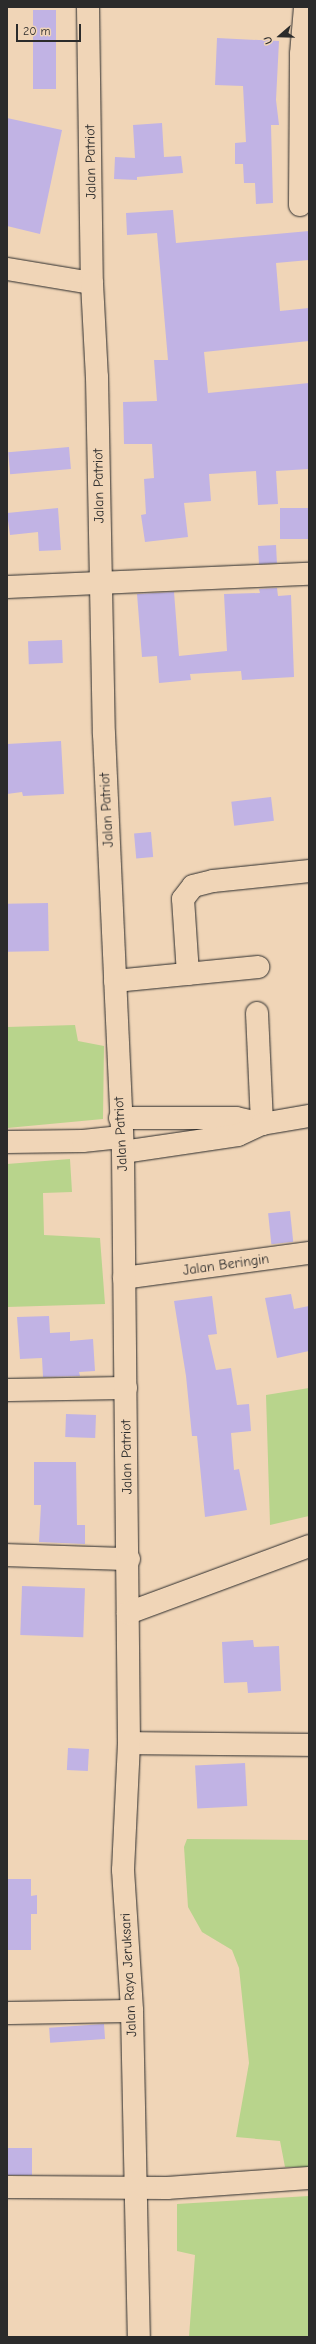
<!DOCTYPE html>
<style>
body{margin:0}
#map{position:relative;width:316px;height:2344px;overflow:hidden;background:#f0d5b7;font-family:"Comic Neue",sans-serif}
div>[style]{position:absolute}
.green>*{inset:0;background:#b8d48c}
.building>*{inset:0;background:#c1b3e4;transform-origin:0 0}
.roads{filter:drop-shadow(0 0 1px #2b2b2b) drop-shadow(0 0 1px #2b2b2b)}
.street>*{height:22px;margin:-11px;padding:0 11px;transform-origin:11px;border-radius:11px;background:#f0d5b7}
.secondary>*{height:22px;margin:-11px;padding:0 11px;transform-origin:11px;border-radius:11px;background:#f0d5b7}
span{translate:-50% -50%;white-space:nowrap;text-align:center;line-height:1.15;-webkit-text-stroke:3px #f0d5b7;paint-order:stroke}
.street-label{font-size:14px;color:#2b2b2b}
.frame{position:absolute;inset:0;border:8px solid #2b2b2b;pointer-events:none}
.north{position:absolute;left:260px;top:16px;width:40px;height:40px;-webkit-text-stroke:3px #f0d5b7;paint-order:stroke;rotate:250deg;font-size:11px;font-weight:700;line-height:16px;text-align:center;color:#2b2b2b}
.north::after{content:'';display:block;margin:auto;width:14px;height:18px;background:#2b2b2b;clip-path:polygon(50% 0,100% 100%,50% 72%,0 100%)}
.scale{position:absolute;left:16px;top:24px;width:65px;height:18px;box-sizing:border-box;border:2px solid #2b2b2b;border-top:0;padding-left:5px;font-size:12px;line-height:14px;white-space:nowrap;color:#2b2b2b;-webkit-text-stroke:3px #f0d5b7;paint-order:stroke}
</style>
<div id="map">
<div class="green">
<div style="clip-path:polygon(75px 1025px,78px 1041px,104px 1046px,103px 1119px,7px 1128px,7px 1027px)"></div>
<div style="clip-path:polygon(70px 1159px,72px 1192px,43px 1193px,44px 1235px,100px 1238px,105px 1304px,7px 1307px,7px 1164px)"></div>
<div style="clip-path:polygon(309px 1388px,309px 1516px,270px 1525px,266px 1395px)"></div>
<div style="clip-path:polygon(187px 1839px,309px 1840px,309px 2167px,285px 2167px,280px 2141px,236px 2137px,249px 2063px,239px 1968px,232px 1950px,202px 1932px,188px 1907px,184px 1847px)"></div>
<div style="clip-path:polygon(309px 2196px,309px 2337px,189px 2337px,195px 2255px,177px 2251px,177px 2204px)"></div>
</div>
<div class="building">
<div style="left:33px;top:10px;width:23px;height:79px"></div>
<div style="clip-path:polygon(217px 38px,279px 41px,276px 100px,279px 125px,271px 125px,273px 203px,256px 204px,255px 183px,244px 183px,243px 164px,235px 164px,235px 143px,246px 142px,243px 86px,215px 85px)"></div>
<div style="clip-path:polygon(7px 118px,62px 130px,40px 234px,7px 226px)"></div>
<div style="clip-path:polygon(162px 123px,164px 157px,181px 156px,183px 173px,137px 177px,137px 180px,114px 179px,115px 157px,135px 158px,133px 125px)"></div>
<div style="clip-path:polygon(173px 210px,176px 243px,309px 231px,309px 260px,276px 263px,280px 311px,309px 308px,309px 341px,204px 352px,208px 393px,309px 383px,309px 469px,276px 471px,278px 504px,258px 505px,256px 471px,209px 474px,211px 501px,184px 503px,188px 537px,145px 542px,141px 515px,146px 514px,144px 479px,154px 478px,152px 444px,124px 444px,123px 402px,157px 401px,154px 360px,168px 360px,157px 233px,127px 235px,126px 213px)"></div>
<div style="left:69px;top:447px;width:22px;height:61px;rotate:85deg"></div>
<div style="clip-path:polygon(58px 508px,61px 550px,39px 551px,38px 532px,10px 535px,7px 513px)"></div>
<div style="left:309px;top:508px;width:31px;height:29px;rotate:90deg"></div>
<div style="left:276px;top:545px;width:18px;height:18px;rotate:87deg"></div>
<div style="clip-path:polygon(277px 588px,278px 596px,291px 595px,294px 677px,242px 680px,241px 671px,190px 674px,191px 680px,159px 683px,157px 656px,142px 657px,137px 594px,174px 592px,179px 656px,227px 651px,224px 594px,260px 593px,259px 589px)"></div>
<div style="left:62px;top:640px;width:23px;height:34px;rotate:88deg"></div>
<div style="clip-path:polygon(61px 741px,64px 794px,23px 796px,22px 792px,7px 794px,7px 744px)"></div>
<div style="left:271px;top:797px;width:24px;height:40px;rotate:83deg"></div>
<div style="left:151px;top:832px;width:25px;height:17px;rotate:85deg"></div>
<div style="left:48px;top:903px;width:48px;height:41px;rotate:89deg"></div>
<div style="left:290px;top:1211px;width:31px;height:22px;rotate:84deg"></div>
<div style="clip-path:polygon(291px 1294px,294px 1309px,309px 1306px,309px 1351px,277px 1358px,265px 1298px)"></div>
<div style="clip-path:polygon(212px 1296px,217px 1334px,208px 1335px,216px 1370px,231px 1368px,237px 1405px,249px 1404px,251px 1431px,231px 1433px,234px 1470px,239px 1469px,247px 1510px,205px 1517px,197px 1436px,192px 1436px,186px 1376px,174px 1301px)"></div>
<div style="clip-path:polygon(49px 1316px,50px 1333px,70px 1332px,70px 1341px,93px 1339px,95px 1371px,79px 1372px,80px 1376px,43px 1377px,42px 1358px,20px 1359px,17px 1317px)"></div>
<div style="left:66px;top:1414px;width:30px;height:23px;rotate:2deg"></div>
<div style="clip-path:polygon(34px 1462px,76px 1462px,77px 1525px,85px 1525px,85px 1544px,39px 1542px,41px 1505px,34px 1505px)"></div>
<div style="left:22px;top:1586px;width:63px;height:49px;rotate:2deg"></div>
<div style="clip-path:polygon(253px 1640px,254px 1647px,279px 1646px,281px 1691px,248px 1693px,247px 1682px,224px 1683px,222px 1642px)"></div>
<div style="left:68px;top:1748px;width:21px;height:22px;rotate:3deg"></div>
<div style="left:245px;top:1763px;width:43px;height:50px;rotate:87deg"></div>
<div style="clip-path:polygon(7px 1879px,31px 1879px,31px 1896px,37px 1895px,37px 1914px,31px 1914px,31px 1950px,7px 1950px)"></div>
<div style="left:104px;top:2024px;width:15px;height:55px;rotate:86deg"></div>
<div style="left:7px;top:2148px;width:25px;height:27px"></div>
</div>
<div class="roads">
<div class="street">
<div style="left:300px;top:205px;width:151px;rotate:-89.6deg"></div>
<div style="left:301px;top:54px;width:47px;rotate:-85.1deg"></div>
<div style="left:7px;top:269px;width:86px;rotate:9.4deg"></div>
<div style="left:7px;top:587px;width:302px;rotate:-2.5deg"></div>
<div style="left:188px;top:974px;width:75px;rotate:-93.8deg"></div>
<div style="left:183px;top:899px;width:16px;rotate:-52deg"></div>
<div style="left:193px;top:886px;width:21px;rotate:-14deg"></div>
<div style="left:213px;top:881px;width:97px;rotate:-5.9deg"></div>
<div style="left:115px;top:981px;width:144px;rotate:-5.6deg"></div>
<div style="left:257px;top:1013px;width:111px;rotate:87.4deg"></div>
<div style="left:120px;top:1118px;width:116px"></div>
<div style="left:236px;top:1118px;width:27px;rotate:13deg"></div>
<div style="left:7px;top:1142px;width:76px;rotate:-0.8deg"></div>
<div style="left:83px;top:1141px;width:38px;rotate:-6deg"></div>
<div style="left:123px;top:1152px;width:116px;rotate:-8.4deg"></div>
<div style="left:238px;top:1135px;width:26px;rotate:-25deg"></div>
<div style="left:262px;top:1124px;width:48px;rotate:-9.7deg"></div>
<div style="left:124px;top:1278px;width:187px;rotate:-7.7deg"></div>
<div style="left:7px;top:1390px;width:119px;rotate:-1deg"></div>
<div style="left:7px;top:1555px;width:122px;rotate:1.9deg"></div>
<div style="left:129px;top:1743px;width:180px;rotate:0.6deg"></div>
<div style="left:7px;top:2013px;width:125px;rotate:-0.9deg"></div>
<div style="left:7px;top:2187px;width:160px;rotate:0.4deg"></div>
<div style="left:167px;top:2188px;width:142px;rotate:-4deg"></div>
</div>
<div class="secondary">
<div style="left:88px;top:7px;width:276px;rotate:89.2deg"></div>
<div style="left:92px;top:283px;width:94px;rotate:87deg"></div>
<div style="left:97px;top:377px;width:357px;rotate:88.9deg"></div>
<div style="left:104px;top:734px;width:418px;rotate:87.4deg"></div>
<div style="left:123px;top:1152px;width:591px;rotate:89.42deg"></div>
<div style="left:129px;top:1743px;width:127px;rotate:92.7deg"></div>
<div style="left:123px;top:1870px;width:141px;rotate:86.3deg"></div>
<div style="left:132px;top:2011px;width:326px;rotate:88.8deg"></div>
<div style="left:128px;top:1613px;width:193px;rotate:-20.3deg"></div>
</div>
</div>
<div class="street-label">
<span style="left:91px;top:162px;rotate:-91deg">Jalan Patriot</span>
<span style="left:99px;top:486px;rotate:-91deg">Jalan Patriot</span>
<span style="left:107px;top:810px;rotate:-93deg">Jalan Patriot</span>
<span style="left:121px;top:1134px;rotate:-93deg">Jalan Patriot</span>
<span style="left:226px;top:1265px;rotate:-8deg">Jalan Beringin</span>
<span style="left:127px;top:1457px;rotate:-91deg">Jalan Patriot</span>
<span style="left:129px;top:1975px;rotate:-93deg">Jalan Raya Jeruksari</span>
</div>
<div class="frame"></div>
<div class="north">U</div>
<div class="scale">20 m</div>
</div>
